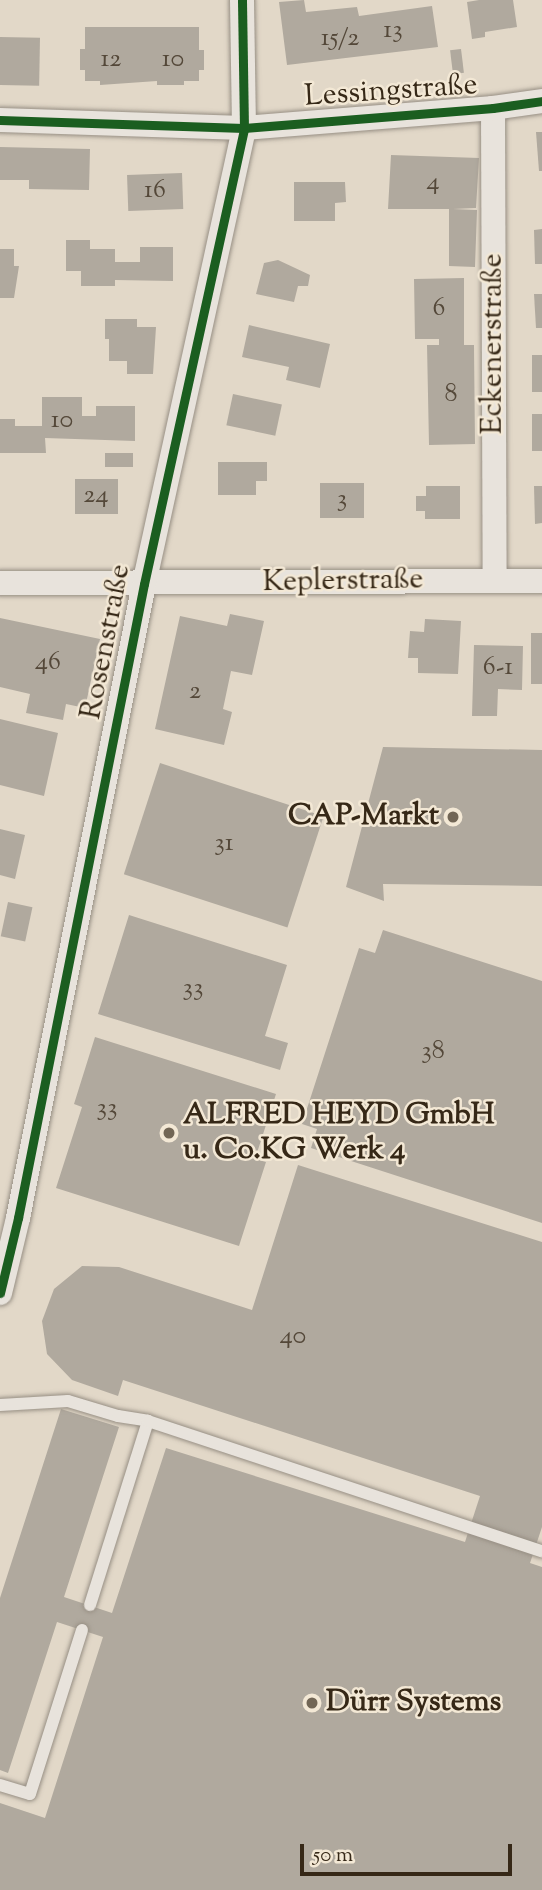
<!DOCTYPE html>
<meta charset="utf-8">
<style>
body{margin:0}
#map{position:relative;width:542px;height:1890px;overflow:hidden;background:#e2d8c8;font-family:"Sorts Mill Goudy",serif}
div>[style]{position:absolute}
.building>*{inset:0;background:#b0a99e;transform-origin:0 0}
.roads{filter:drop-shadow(0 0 2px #978f84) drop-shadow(0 0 2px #978f84)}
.service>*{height:12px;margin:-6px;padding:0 6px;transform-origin:6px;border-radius:6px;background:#e8e3dc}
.minor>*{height:24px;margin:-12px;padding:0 12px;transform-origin:12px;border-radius:12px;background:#e8e3dc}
.cycleway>*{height:9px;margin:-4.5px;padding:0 4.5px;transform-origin:4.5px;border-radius:4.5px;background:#1b5e20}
.dots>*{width:19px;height:19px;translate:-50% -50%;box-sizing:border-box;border:4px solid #f3e8d5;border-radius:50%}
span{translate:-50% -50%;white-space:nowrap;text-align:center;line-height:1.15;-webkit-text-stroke:5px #f3e8d5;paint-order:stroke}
.number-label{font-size:26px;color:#544839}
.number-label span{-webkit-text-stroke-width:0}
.street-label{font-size:30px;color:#362817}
.poi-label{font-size:30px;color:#362817;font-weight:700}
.right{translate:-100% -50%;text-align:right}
.left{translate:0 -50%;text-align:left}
.scale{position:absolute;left:300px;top:1844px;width:212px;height:32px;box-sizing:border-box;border:4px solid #362817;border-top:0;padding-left:9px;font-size:21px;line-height:24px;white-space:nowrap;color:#362817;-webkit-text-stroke:5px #f3e8d5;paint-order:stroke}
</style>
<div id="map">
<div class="building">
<div style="clip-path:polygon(304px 0,306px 12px,357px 7px,359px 16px,432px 6px,438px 47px,287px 65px,279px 2px)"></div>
<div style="clip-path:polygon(479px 0,513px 0,517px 27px,485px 32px,485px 37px,472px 39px,467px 2px)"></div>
<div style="clip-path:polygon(85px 27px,199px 27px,199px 50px,204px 50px,204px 70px,199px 70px,199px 81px,184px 81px,184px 85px,157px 85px,157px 81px,100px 85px,100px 81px,85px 81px,85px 70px,80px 70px,80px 49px,85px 49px)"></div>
<div style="left:0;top:37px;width:40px;height:48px;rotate:1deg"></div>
<div style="left:461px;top:49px;width:24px;height:11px;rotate:83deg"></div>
<div style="clip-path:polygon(536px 132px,542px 132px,542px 171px,539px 171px)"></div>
<div style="clip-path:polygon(0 147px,90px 149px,89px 190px,29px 189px,29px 180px,0 180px)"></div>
<div style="clip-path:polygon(391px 155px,479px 158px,476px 208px,453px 209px,477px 210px,475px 267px,449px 266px,449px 209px,388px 209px)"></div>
<div style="left:182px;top:173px;width:36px;height:55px;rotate:88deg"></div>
<div style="clip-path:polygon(294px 182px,345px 182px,346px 202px,335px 203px,335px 221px,294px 221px)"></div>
<div style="clip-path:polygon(542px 229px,542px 264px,535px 264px,534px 230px)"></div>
<div style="clip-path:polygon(66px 240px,90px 240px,90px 249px,115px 249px,115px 262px,140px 262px,140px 247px,173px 247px,173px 281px,115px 280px,115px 286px,81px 286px,81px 271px,66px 271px)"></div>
<div style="clip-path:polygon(0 249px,14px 249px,14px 266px,19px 266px,14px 298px,0 298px)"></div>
<div style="clip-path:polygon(278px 260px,310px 275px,308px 286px,298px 286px,294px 302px,256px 294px,264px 263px)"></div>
<div style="clip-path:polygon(464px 278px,464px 345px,474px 345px,475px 444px,429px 445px,427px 345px,439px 345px,439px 339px,415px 339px,414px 279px)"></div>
<div style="clip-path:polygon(534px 294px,542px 294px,542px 328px,536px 328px)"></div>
<div style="clip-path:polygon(105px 319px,137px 319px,137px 327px,156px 327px,153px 374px,127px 374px,127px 361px,109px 361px,109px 339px,105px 339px)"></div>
<div style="clip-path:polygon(249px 325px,330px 344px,320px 388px,286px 380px,289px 367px,242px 357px)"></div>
<div style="left:542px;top:355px;width:37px;height:10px;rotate:90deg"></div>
<div style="left:233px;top:394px;width:50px;height:32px;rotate:12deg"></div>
<div style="clip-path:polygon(42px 397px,82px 397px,82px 416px,96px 416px,96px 406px,135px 406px,135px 441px,45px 438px,46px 453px,0 453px,0 419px,15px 419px,15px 426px,42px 426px)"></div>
<div style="left:532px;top:414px;width:10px;height:37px"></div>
<div style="left:133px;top:453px;width:14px;height:28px;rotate:90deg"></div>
<div style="clip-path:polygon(218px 462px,267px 462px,267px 481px,256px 481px,256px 495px,218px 495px)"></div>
<div style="left:75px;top:479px;width:43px;height:35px"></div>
<div style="left:320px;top:483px;width:44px;height:35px"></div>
<div style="clip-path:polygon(426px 486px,460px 486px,460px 519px,425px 519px,425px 511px,416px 511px,416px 496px,426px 496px)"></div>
<div style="clip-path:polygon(534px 486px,542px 486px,542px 523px,535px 524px)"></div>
<div style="clip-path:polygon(230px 614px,264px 621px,252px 675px,231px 671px,223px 709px,232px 712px,224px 745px,155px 729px,180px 616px,227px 626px)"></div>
<div style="clip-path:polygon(0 618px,100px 639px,85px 708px,66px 704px,63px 720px,26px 713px,30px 694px,0 687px)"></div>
<div style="clip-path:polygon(425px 619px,461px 621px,458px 674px,418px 673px,418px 658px,408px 658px,410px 631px,424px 632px)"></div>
<div style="left:531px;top:633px;width:11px;height:51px"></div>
<div style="clip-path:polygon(474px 645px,523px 646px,522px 690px,498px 689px,497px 716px,472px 716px)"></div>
<div style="clip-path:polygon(0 719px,58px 733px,44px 796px,0 785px)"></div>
<div style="clip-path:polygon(383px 747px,542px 750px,542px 886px,383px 884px,384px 901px,346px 887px)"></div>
<div style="left:160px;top:763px;width:172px;height:117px;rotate:18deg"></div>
<div style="clip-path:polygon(0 829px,25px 835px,15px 879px,0 875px)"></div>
<div style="left:8px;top:902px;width:25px;height:35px;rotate:12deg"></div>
<div style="clip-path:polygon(129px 915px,287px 965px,265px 1036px,288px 1043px,280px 1070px,98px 1014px)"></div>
<div style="clip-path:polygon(383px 930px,542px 981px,542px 1223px,311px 1148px,317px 1129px,302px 1124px,359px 948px,375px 953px)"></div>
<div style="clip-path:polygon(95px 1037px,276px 1094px,255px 1159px,266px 1162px,239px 1246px,56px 1188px,82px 1107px,74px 1104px)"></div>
<div style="clip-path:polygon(298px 1165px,542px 1242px,542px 1527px,530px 1563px,542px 1567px,542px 1890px,0 1890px,0 1803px,45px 1818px,103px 1637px,57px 1622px,8px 1773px,0 1770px,0 1598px,61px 1409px,119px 1427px,64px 1597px,112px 1613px,166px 1448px,465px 1542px,480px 1496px,123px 1380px,118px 1396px,72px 1380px,47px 1354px,42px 1321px,54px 1289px,82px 1266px,119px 1267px,252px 1310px)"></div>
</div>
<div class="roads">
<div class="service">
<div style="left:0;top:1405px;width:68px;rotate:-3.4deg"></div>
<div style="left:68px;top:1401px;width:52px;rotate:16.7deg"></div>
<div style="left:118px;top:1416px;width:30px;rotate:9deg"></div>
<div style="left:90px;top:1605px;width:193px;rotate:-72.5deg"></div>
<div style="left:148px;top:1421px;width:415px;rotate:18.3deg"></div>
<div style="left:0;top:1785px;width:31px;rotate:17deg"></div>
<div style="left:30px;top:1794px;width:172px;rotate:-72.4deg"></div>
</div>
<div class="minor">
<div style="left:493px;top:108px;width:471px;rotate:89.8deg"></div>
<div style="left:0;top:120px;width:244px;rotate:1.9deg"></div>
<div style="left:244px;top:128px;width:250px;rotate:-4.6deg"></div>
<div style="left:493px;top:108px;width:49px;rotate:-8.1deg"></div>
<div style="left:0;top:583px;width:542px;rotate:-0.21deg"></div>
<div style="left:0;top:1293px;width:77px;rotate:-76.5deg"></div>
<div style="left:18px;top:1218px;width:646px;rotate:-78.76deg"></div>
<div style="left:144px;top:584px;width:467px;rotate:-77.6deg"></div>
<div style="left:244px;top:128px;width:128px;rotate:-90.9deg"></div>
</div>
</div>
<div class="cycleway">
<div style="left:0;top:120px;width:244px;rotate:1.9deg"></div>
<div style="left:244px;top:128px;width:250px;rotate:-4.6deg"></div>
<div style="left:493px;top:108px;width:49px;rotate:-8.1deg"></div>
<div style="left:0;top:1293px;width:77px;rotate:-76.5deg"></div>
<div style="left:18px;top:1218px;width:646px;rotate:-78.76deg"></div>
<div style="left:144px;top:584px;width:467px;rotate:-77.6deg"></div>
<div style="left:244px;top:128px;width:128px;rotate:-90.9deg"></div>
</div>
<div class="dots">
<div style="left:453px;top:817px;background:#726655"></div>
<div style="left:169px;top:1133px;background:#726655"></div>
<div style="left:312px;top:1703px;background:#726655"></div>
</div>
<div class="number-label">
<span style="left:393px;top:31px">13</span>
<span style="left:340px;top:39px">15/2</span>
<span style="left:111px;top:60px">12</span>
<span style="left:173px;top:60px">10</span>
<span style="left:433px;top:183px">4</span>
<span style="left:155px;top:191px">16</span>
<span style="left:439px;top:309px">6</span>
<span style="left:451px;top:395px">8</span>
<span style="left:62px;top:421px">10</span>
<span style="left:96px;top:496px">24</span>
<span style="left:342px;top:500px">3</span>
<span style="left:48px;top:663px">46</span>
<span style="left:498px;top:668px">6-1</span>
<span style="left:195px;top:692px">2</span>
<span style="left:224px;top:844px">31</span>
<span style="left:193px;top:989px">33</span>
<span style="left:433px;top:1052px">38</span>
<span style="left:107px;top:1109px">33</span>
<span style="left:293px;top:1337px">40</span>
</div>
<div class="street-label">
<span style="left:391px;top:92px;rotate:-4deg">Lessingstraße</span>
<span style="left:494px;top:344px;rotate:-90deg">Eckenerstraße</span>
<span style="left:343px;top:582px;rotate:-1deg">Keplerstraße</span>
<span style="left:107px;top:642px;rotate:-79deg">Rosenstraße</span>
</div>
<div class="poi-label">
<span class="right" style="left:439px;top:817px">CAP-Markt</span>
<span class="left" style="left:183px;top:1133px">ALFRED HEYD GmbH<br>u. Co.KG Werk 4</span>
<span class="left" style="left:326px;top:1703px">Dürr Systems</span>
</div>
<div class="scale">50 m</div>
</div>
